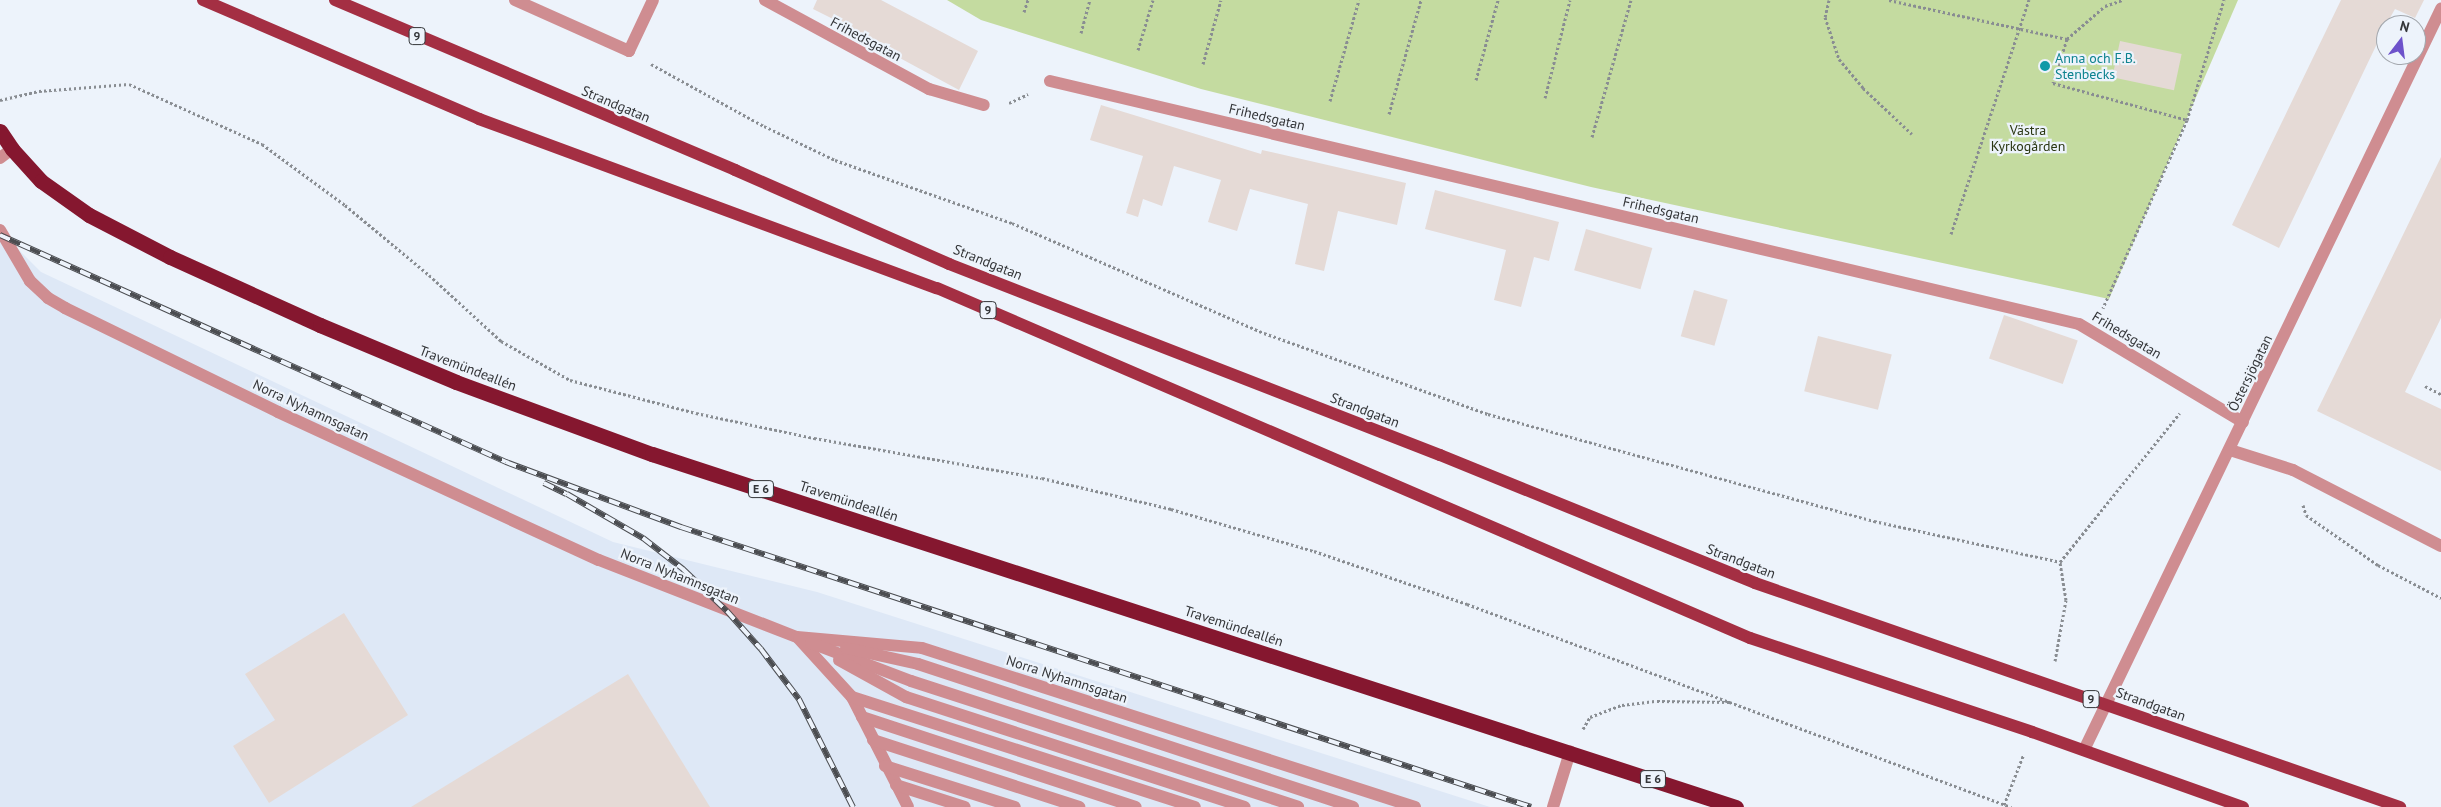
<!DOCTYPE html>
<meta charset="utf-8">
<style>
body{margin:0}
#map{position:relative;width:2441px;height:807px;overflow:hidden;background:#edf3fb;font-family:"PT Sans",sans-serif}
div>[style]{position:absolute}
.built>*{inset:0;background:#dee8f6}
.green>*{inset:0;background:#c4dba0}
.building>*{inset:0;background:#e5dad6;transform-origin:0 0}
.path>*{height:3px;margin-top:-1.5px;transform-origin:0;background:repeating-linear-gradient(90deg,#898d92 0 2.5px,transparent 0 5px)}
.minor>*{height:12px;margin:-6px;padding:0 6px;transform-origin:6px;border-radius:6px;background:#cf8d91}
.major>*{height:12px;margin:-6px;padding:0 6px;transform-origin:6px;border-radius:6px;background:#a42f43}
.highway>*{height:15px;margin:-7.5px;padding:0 7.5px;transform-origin:7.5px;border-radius:7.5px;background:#85172f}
.rail>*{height:5.5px;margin-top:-2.75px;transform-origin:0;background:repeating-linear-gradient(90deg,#edf3fb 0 11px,#4b4d51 0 22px);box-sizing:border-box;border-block:1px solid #4b4d51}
.dots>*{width:14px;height:14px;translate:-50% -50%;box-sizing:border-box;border:2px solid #edf3fb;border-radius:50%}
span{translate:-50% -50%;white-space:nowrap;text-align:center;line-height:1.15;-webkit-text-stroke:4.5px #edf3fb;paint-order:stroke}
.shield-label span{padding:1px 4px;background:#edf3fb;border:1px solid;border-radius:4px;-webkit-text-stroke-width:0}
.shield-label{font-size:12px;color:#333538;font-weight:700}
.street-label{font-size:14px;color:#333538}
.culture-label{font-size:14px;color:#0d838f}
.left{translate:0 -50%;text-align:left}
.park-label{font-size:14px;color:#2b3713}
.north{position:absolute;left:2376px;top:15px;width:50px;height:50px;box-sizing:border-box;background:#edf3fb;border:1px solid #a3a7ad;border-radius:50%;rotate:15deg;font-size:14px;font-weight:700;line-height:20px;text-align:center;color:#333538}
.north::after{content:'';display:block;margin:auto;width:18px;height:22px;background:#6d52cb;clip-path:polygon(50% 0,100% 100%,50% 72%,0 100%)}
</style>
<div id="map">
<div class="built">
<div style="clip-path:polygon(0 237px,20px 251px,41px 272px,613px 542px,817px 592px,1490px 807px,0 807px)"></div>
</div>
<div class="green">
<div style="clip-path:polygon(947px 0,2238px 0,2109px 299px,1591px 187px,1201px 89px,981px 20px)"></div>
</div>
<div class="building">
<div style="clip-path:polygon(817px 0,881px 0,978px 51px,959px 90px,861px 37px,863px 34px,813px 9px)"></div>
<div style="clip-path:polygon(2341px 0,2424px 0,2415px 18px,2395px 9px,2386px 25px,2279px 248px,2232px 225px)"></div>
<div style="left:2120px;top:41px;width:63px;height:37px;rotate:12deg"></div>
<div style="clip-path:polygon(1101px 105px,1261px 154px,1262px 150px,1406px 183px,1397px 225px,1338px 211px,1324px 271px,1295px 264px,1308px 204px,1250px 189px,1237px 231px,1208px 222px,1221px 180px,1174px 166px,1162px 206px,1143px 199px,1138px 217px,1126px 213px,1143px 156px,1090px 140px)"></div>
<div style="clip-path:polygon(2441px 157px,2441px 318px,2405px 392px,2441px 409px,2441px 471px,2317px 411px)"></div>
<div style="clip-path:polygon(1435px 190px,1559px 222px,1549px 261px,1534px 257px,1521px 307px,1494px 300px,1506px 250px,1425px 229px)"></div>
<div style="left:1586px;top:229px;width:69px;height:43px;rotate:16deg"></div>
<div style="left:1694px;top:290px;width:35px;height:48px;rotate:16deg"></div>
<div style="left:2004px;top:315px;width:78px;height:46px;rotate:19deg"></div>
<div style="left:1818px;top:336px;width:76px;height:57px;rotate:14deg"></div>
<div style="clip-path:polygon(344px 613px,408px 715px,269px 803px,233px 746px,275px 720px,245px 674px)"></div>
<div style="clip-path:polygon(628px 674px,710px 807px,411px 807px)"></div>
</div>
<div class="path">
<div style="left:1829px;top:0;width:17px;rotate:103deg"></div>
<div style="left:1825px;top:17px;width:44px;rotate:71.6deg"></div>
<div style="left:1839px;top:59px;width:38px;rotate:50deg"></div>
<div style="left:1863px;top:88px;width:67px;rotate:43.2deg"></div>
<div style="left:1889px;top:0;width:182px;rotate:12.4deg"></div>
<div style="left:2067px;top:39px;width:46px;rotate:107.7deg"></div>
<div style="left:2053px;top:83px;width:139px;rotate:15.4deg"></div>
<div style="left:2187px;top:120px;width:206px;rotate:114.1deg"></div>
<div style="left:1024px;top:12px;width:13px;rotate:-72deg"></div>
<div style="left:1081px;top:33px;width:34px;rotate:-75deg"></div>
<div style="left:2067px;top:39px;width:50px;rotate:-41deg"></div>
<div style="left:2105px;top:6px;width:18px;rotate:-19deg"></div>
<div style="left:1138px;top:50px;width:52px;rotate:-73.3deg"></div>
<div style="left:651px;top:64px;width:129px;rotate:28.8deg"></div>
<div style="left:764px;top:126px;width:79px;rotate:25.6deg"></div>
<div style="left:835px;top:160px;width:188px;rotate:19.6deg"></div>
<div style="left:1012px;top:223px;width:275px;rotate:23.6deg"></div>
<div style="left:1264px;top:333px;width:238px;rotate:19.9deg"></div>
<div style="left:1488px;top:414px;width:401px;rotate:15.5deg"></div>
<div style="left:1874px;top:521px;width:190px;rotate:12.4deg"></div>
<div style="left:1203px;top:64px;width:66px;rotate:-74.3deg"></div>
<div style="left:1476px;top:80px;width:83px;rotate:-74.6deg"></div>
<div style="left:1545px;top:98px;width:101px;rotate:-75.7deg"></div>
<div style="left:0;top:100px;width:40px;rotate:-13deg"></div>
<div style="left:39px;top:91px;width:90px;rotate:-4.4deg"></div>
<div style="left:129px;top:84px;width:146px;rotate:24.3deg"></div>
<div style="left:262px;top:144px;width:103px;rotate:36.3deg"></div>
<div style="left:345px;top:205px;width:109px;rotate:39.8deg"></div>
<div style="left:429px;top:275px;width:98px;rotate:42.5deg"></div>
<div style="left:501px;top:341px;width:79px;rotate:29.5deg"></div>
<div style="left:570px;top:380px;width:130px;rotate:14.7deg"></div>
<div style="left:696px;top:413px;width:121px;rotate:12deg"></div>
<div style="left:814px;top:438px;width:231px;rotate:10deg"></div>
<div style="left:1042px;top:478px;width:133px;rotate:13.5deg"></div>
<div style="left:1171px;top:509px;width:149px;rotate:16.4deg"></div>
<div style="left:1314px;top:551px;width:162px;rotate:19.1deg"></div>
<div style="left:1467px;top:604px;width:581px;rotate:20.46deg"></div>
<div style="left:1330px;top:101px;width:105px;rotate:-74deg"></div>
<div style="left:1009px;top:103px;width:21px;rotate:-25deg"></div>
<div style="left:1389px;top:114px;width:118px;rotate:-74.3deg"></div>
<div style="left:2187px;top:120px;width:126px;rotate:-72.9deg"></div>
<div style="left:1592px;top:137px;width:142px;rotate:-74.1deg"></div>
<div style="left:1951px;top:234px;width:247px;rotate:-71.6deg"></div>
<div style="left:2425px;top:386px;width:18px;rotate:27deg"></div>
<div style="left:2303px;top:505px;width:10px;rotate:73deg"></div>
<div style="left:2306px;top:515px;width:88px;rotate:34.8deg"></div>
<div style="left:2378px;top:565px;width:71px;rotate:27.6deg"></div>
<div style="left:2055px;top:661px;width:62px;rotate:-79.8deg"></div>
<div style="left:2066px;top:600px;width:38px;rotate:-99deg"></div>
<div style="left:2060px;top:562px;width:191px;rotate:-51.2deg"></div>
<div style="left:1583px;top:729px;width:14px;rotate:-60deg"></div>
<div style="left:1590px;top:717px;width:34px;rotate:-21deg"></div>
<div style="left:1622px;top:705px;width:35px;rotate:-7deg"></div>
<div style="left:1657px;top:701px;width:73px;rotate:0.8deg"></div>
<div style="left:2004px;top:805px;width:53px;rotate:-68.8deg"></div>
</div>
<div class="minor">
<div style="left:515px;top:0;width:125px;rotate:24.1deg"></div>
<div style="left:629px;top:51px;width:56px;rotate:-64.8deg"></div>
<div style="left:765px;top:0;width:187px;rotate:28.5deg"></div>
<div style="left:929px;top:89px;width:57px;rotate:16.2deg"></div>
<div style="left:1050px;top:81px;width:1057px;rotate:13.29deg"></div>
<div style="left:2079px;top:324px;width:191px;rotate:30.9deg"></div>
<div style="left:0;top:158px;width:15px;rotate:-37deg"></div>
<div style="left:0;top:230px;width:59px;rotate:59.5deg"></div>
<div style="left:30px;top:281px;width:25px;rotate:43deg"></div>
<div style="left:48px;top:298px;width:20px;rotate:30deg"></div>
<div style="left:65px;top:308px;width:237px;rotate:26deg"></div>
<div style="left:278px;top:412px;width:353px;rotate:24.8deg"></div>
<div style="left:599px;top:560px;width:212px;rotate:21.3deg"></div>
<div style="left:797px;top:637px;width:125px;rotate:5deg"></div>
<div style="left:922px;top:648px;width:518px;rotate:17.88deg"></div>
<div style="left:2230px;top:450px;width:66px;rotate:17.6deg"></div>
<div style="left:2293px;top:470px;width:166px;rotate:27.2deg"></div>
<div style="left:799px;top:639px;width:79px;rotate:47.6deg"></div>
<div style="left:852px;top:697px;width:123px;rotate:63deg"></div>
<div style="left:811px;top:643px;width:107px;rotate:20.8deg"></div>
<div style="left:911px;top:681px;width:407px;rotate:18deg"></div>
<div style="left:846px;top:648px;width:74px;rotate:12.5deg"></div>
<div style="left:918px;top:664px;width:458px;rotate:18.2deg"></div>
<div style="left:839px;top:660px;width:77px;rotate:28.9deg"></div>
<div style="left:906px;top:697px;width:356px;rotate:18deg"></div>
<div style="left:852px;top:697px;width:360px;rotate:17.8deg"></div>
<div style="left:862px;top:717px;width:288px;rotate:18.2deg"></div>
<div style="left:873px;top:740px;width:217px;rotate:18deg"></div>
<div style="left:2084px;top:750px;width:823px;rotate:-64.28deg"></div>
<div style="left:885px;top:766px;width:136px;rotate:17.5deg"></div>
<div style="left:896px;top:785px;width:72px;rotate:17.7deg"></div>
<div style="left:1553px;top:807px;width:58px;rotate:-72.8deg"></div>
</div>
<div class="major">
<div style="left:203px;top:0;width:301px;rotate:23.3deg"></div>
<div style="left:479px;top:119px;width:488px;rotate:20.3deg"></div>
<div style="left:937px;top:288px;width:885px;rotate:23.29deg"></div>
<div style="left:1750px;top:638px;width:297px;rotate:18.4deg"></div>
<div style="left:2032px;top:732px;width:224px;rotate:19.6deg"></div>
<div style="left:335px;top:0;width:435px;rotate:23deg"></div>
<div style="left:735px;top:170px;width:234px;rotate:23.7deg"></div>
<div style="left:949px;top:264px;width:527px;rotate:21.26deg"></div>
<div style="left:1440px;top:455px;width:340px;rotate:22.1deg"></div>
<div style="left:1755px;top:583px;width:683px;rotate:19.15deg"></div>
</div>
<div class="highway">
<div style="left:0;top:131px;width:22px;rotate:56deg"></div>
<div style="left:12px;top:149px;width:43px;rotate:47.8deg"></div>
<div style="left:41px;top:181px;width:59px;rotate:35.3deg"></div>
<div style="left:89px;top:215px;width:91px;rotate:27.4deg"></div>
<div style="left:170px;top:257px;width:165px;rotate:24.4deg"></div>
<div style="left:320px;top:325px;width:147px;rotate:22.7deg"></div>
<div style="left:456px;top:382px;width:209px;rotate:20.2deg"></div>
<div style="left:652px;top:454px;width:1140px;rotate:18.04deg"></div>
</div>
<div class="rail">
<div style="left:0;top:235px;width:555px;rotate:24.16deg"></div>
<div style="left:506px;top:462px;width:187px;rotate:20.4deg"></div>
<div style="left:681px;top:527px;width:895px;rotate:18.23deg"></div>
<div style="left:544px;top:483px;width:25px;rotate:26deg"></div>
<div style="left:567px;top:494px;width:88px;rotate:30.1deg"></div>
<div style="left:643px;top:538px;width:51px;rotate:37.8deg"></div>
<div style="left:683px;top:569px;width:61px;rotate:43.7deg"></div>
<div style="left:727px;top:611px;width:51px;rotate:48.2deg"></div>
<div style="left:761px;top:649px;width:63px;rotate:52.8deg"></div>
<div style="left:799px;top:699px;width:121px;rotate:63.4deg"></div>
</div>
<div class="dots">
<div style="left:2045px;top:66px;background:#0f9aa8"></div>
</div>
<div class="shield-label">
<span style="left:417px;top:36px">9</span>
<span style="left:988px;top:310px">9</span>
<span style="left:761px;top:489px">E 6</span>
<span style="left:2091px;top:699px">9</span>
<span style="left:1653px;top:779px">E 6</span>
</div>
<div class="street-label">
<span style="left:866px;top:39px;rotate:28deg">Frihedsgatan</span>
<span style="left:616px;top:104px;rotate:23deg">Strandgatan</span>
<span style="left:1267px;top:117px;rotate:13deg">Frihedsgatan</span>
<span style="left:1661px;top:210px;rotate:13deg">Frihedsgatan</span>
<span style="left:988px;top:262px;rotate:22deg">Strandgatan</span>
<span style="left:2127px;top:335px;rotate:31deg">Frihedsgatan</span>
<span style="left:468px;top:368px;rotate:21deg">Travemündeallén</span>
<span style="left:2250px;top:373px;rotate:-64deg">Östersjögatan</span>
<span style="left:311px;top:410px;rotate:25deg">Norra Nyhamnsgatan</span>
<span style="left:1365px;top:410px;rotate:21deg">Strandgatan</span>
<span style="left:849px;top:501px;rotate:18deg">Travemündeallén</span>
<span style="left:1741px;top:561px;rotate:21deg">Strandgatan</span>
<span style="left:680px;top:576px;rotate:22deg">Norra Nyhamnsgatan</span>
<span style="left:1234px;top:626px;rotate:18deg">Travemündeallén</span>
<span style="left:1067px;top:679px;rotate:18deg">Norra Nyhamnsgatan</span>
<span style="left:2151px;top:704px;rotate:20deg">Strandgatan</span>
</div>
<div class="culture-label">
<span class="left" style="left:2055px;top:66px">Anna och F.B.<br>Stenbecks</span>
</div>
<div class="park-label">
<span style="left:2028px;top:138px">Västra<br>Kyrkogården</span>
</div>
<div class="north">N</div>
</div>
